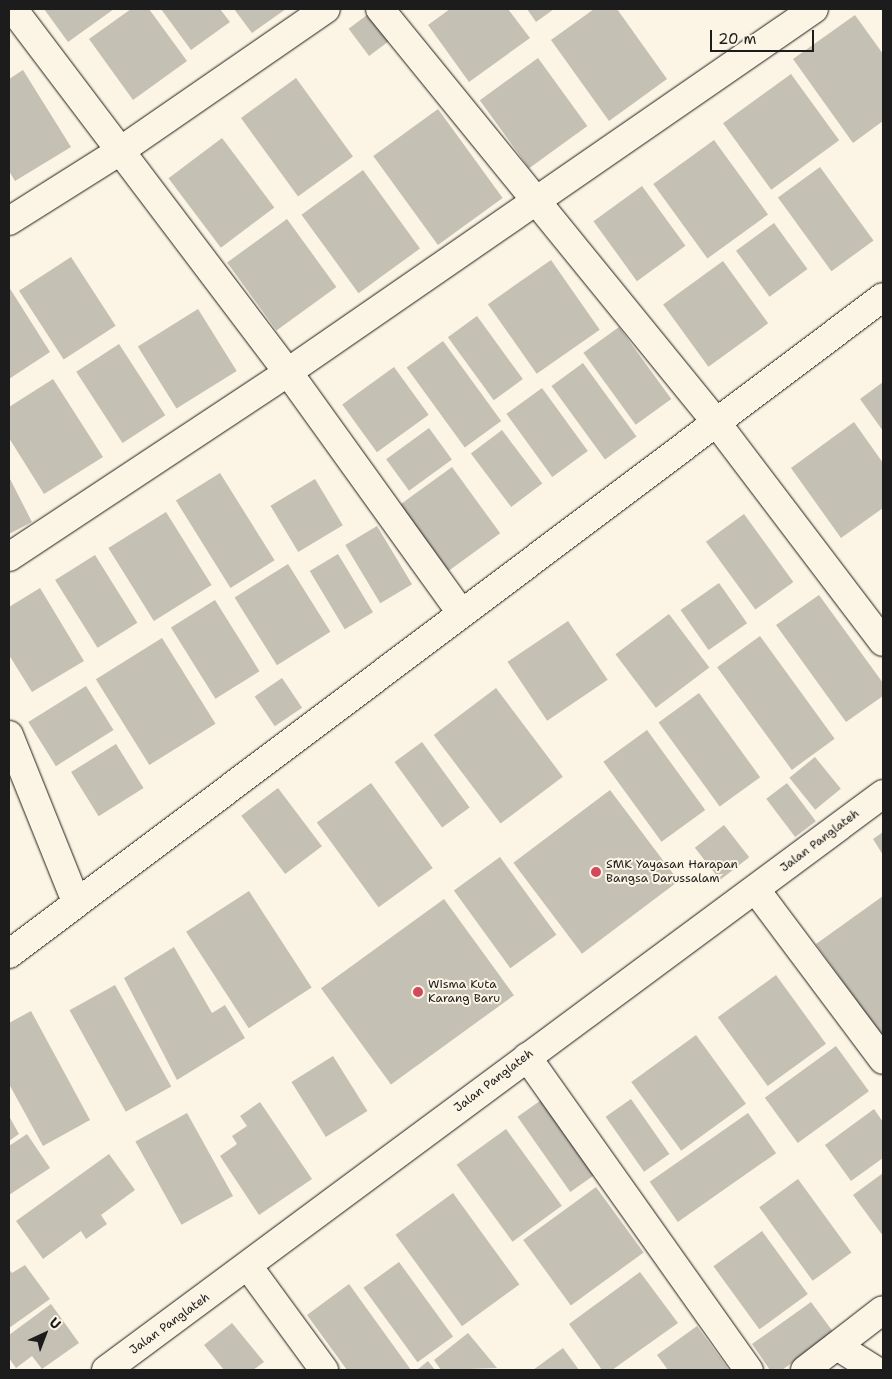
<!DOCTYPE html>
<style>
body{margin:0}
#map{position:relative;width:892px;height:1379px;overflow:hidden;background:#fcf5e5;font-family:"Shantell Sans",sans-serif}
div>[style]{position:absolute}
.building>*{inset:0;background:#c4c0b3;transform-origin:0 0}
.roads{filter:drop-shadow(0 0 1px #1c1c1c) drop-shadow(0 0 1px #1c1c1c)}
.street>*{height:28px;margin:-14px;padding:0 14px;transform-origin:14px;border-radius:14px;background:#fcf5e5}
.dots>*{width:14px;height:14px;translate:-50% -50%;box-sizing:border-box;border:2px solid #fcf5e5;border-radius:50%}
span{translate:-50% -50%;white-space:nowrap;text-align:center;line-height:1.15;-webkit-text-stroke:4px #fcf5e5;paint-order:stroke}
.street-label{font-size:12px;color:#1c1c1c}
.poi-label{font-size:12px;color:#1c1c1c}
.left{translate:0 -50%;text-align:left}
.frame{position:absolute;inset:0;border:10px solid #1c1c1c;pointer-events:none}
.north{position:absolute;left:20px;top:1309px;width:50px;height:50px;-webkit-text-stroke:4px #fcf5e5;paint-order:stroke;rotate:43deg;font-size:14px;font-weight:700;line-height:20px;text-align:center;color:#1c1c1c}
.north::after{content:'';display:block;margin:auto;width:18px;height:22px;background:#1c1c1c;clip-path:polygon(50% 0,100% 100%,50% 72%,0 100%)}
.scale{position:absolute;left:710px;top:30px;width:104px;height:22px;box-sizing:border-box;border:2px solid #1c1c1c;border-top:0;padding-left:6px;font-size:15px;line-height:18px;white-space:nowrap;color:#1c1c1c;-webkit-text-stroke:4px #fcf5e5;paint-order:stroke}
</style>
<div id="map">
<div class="building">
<div style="clip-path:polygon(44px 9px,114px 9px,68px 42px)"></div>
<div style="clip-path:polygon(131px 9px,149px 9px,187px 61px,133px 100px,89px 39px)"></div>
<div style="clip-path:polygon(161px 9px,220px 9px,230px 22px,191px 50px)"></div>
<div style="clip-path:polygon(234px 9px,286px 9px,252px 33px)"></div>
<div style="clip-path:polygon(450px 9px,508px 9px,530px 38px,469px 82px,428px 25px)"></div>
<div style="clip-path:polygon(527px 9px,554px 9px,536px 22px)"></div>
<div style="clip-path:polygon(594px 9px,617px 9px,667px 79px,609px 121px,551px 40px)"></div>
<div style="left:371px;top:12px;width:34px;height:28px;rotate:53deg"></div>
<div style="clip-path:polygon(855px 15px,883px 54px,883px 121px,853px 143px,793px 59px)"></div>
<div style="left:538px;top:58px;width:84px;height:72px;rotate:54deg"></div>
<div style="clip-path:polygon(23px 70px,71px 147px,15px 181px,9px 171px,9px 79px)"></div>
<div style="left:791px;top:74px;width:82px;height:84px;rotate:54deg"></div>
<div style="left:296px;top:78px;width:97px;height:68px;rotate:54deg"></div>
<div style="left:438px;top:109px;width:110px;height:80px;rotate:54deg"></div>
<div style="left:222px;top:138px;width:87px;height:67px;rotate:53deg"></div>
<div style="left:714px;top:140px;width:92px;height:75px;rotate:54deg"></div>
<div style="left:820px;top:167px;width:91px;height:52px;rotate:54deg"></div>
<div style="left:363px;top:170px;width:97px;height:76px;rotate:54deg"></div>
<div style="left:642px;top:186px;width:74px;height:60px;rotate:54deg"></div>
<div style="left:287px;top:219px;width:84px;height:74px;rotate:54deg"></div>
<div style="left:774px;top:223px;width:57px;height:47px;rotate:54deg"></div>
<div style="left:71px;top:257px;width:82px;height:62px;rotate:57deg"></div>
<div style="left:551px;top:260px;width:85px;height:77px;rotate:55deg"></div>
<div style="left:723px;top:261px;width:77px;height:74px;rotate:54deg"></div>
<div style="clip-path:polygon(9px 287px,50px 352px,9px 379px)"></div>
<div style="left:198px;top:309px;width:73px;height:71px;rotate:58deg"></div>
<div style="left:477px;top:316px;width:78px;height:36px;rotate:54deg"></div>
<div style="left:619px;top:327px;width:89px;height:44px;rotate:54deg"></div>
<div style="left:443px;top:341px;width:99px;height:45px;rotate:54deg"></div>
<div style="left:119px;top:344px;width:85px;height:51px;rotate:57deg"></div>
<div style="left:583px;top:363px;width:91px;height:39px;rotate:54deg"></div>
<div style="left:394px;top:367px;width:59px;height:64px;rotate:54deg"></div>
<div style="clip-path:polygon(53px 379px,103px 457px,44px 494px,9px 438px,9px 407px)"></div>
<div style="clip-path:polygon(883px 382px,883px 431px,860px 399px)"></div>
<div style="left:542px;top:388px;width:78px;height:44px;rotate:54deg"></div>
<div style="clip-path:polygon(854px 422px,883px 463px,883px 508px,841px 538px,791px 468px)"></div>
<div style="left:429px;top:428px;width:39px;height:53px;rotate:54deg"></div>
<div style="left:502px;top:430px;width:67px;height:39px;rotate:53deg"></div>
<div style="left:452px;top:467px;width:82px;height:64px;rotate:54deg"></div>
<div style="left:220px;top:473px;width:103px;height:52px;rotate:58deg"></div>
<div style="clip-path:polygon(9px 477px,32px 522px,9px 534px)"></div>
<div style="left:315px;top:479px;width:54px;height:52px;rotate:59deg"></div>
<div style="left:166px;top:512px;width:86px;height:68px;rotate:58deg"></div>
<div style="left:744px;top:514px;width:84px;height:47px;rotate:54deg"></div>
<div style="left:377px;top:526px;width:68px;height:37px;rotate:59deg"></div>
<div style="left:338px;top:554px;width:68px;height:33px;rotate:59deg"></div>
<div style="left:95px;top:555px;width:80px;height:47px;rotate:58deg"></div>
<div style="left:288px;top:564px;width:80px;height:63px;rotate:58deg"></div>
<div style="left:719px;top:583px;width:49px;height:47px;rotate:55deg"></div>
<div style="clip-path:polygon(40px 588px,84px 661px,32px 692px,9px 655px,9px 607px)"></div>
<div style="clip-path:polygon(819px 595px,883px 683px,883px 696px,846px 722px,776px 625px)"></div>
<div style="left:215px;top:600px;width:84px;height:52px;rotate:58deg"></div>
<div style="left:669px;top:614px;width:67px;height:67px;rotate:53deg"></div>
<div style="left:568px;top:621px;width:71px;height:73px;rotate:56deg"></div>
<div style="left:760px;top:636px;width:127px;height:53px;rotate:54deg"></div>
<div style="left:162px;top:638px;width:101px;height:78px;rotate:58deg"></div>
<div style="left:282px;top:678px;width:36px;height:33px;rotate:56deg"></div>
<div style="left:86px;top:686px;width:52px;height:68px;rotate:58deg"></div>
<div style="left:496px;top:688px;width:111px;height:78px;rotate:53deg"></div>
<div style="left:699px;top:693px;width:104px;height:50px;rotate:54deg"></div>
<div style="left:647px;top:730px;width:99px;height:54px;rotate:54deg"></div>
<div style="left:422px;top:742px;width:81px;height:34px;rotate:54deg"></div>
<div style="left:116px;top:744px;width:52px;height:53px;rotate:58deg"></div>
<div style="left:815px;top:757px;width:41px;height:33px;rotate:51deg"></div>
<div style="left:371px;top:783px;width:105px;height:67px;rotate:54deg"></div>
<div style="left:787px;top:783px;width:48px;height:26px;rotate:53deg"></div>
<div style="left:278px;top:788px;width:73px;height:46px;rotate:53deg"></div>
<div style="left:610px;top:790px;width:114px;height:121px;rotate:53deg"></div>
<div style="left:724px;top:825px;width:41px;height:37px;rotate:52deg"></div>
<div style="clip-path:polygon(883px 832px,883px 855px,873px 839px)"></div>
<div style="left:500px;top:857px;width:96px;height:57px;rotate:54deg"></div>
<div style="left:249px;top:891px;width:115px;height:75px;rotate:57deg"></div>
<div style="clip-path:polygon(883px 896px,883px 1038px,816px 944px)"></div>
<div style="left:444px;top:899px;width:119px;height:152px;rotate:54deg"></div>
<div style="clip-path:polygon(174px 947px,212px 1013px,225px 1005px,245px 1038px,177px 1080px,124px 978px)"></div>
<div style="left:776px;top:975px;width:85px;height:72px;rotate:54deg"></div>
<div style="left:115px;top:985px;width:116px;height:52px;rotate:61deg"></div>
<div style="clip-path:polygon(31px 1011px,90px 1120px,43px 1146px,9px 1084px,9px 1023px)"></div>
<div style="left:696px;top:1035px;width:85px;height:80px;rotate:54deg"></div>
<div style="left:836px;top:1046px;width:56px;height:88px;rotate:54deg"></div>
<div style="left:333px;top:1056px;width:65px;height:49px;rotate:58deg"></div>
<div style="left:547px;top:1096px;width:92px;height:36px;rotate:55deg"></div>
<div style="left:631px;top:1099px;width:67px;height:31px;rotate:55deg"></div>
<div style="clip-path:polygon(260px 1102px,312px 1179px,259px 1215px,220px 1156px,237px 1144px,232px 1136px,247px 1126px,240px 1116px)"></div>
<div style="clip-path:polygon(874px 1109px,883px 1122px,883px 1158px,851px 1181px,825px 1145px)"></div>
<div style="left:187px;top:1113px;width:95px;height:59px;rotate:61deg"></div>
<div style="left:748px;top:1113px;width:49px;height:120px;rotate:55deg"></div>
<div style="clip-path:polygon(9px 1116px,19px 1134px,9px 1141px)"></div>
<div style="left:506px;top:1129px;width:95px;height:61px;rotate:54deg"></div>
<div style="clip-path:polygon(27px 1134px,50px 1168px,9px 1195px,9px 1146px)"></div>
<div style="clip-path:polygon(109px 1154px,135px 1190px,101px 1215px,107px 1224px,86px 1239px,81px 1231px,43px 1259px,16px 1221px)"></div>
<div style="clip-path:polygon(883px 1173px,883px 1236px,853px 1195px)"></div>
<div style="left:798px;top:1179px;width:91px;height:48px;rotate:54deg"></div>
<div style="left:596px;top:1187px;width:81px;height:90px;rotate:54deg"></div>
<div style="left:453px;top:1193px;width:113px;height:71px;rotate:54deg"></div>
<div style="left:762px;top:1231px;width:78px;height:60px;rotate:54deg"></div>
<div style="left:399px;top:1262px;width:92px;height:44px;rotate:54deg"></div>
<div style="clip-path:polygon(25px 1265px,50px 1299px,9px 1328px,9px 1269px,12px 1273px)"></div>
<div style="clip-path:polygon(640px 1272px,678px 1323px,612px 1370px,602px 1370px,569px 1324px)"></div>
<div style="clip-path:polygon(349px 1284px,411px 1370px,347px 1370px,307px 1315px)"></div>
<div style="clip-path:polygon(811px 1302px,834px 1333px,782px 1370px,770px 1370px,752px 1344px)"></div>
<div style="clip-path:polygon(51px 1304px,79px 1343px,42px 1369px,32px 1356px,16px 1368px,9px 1358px,9px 1335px)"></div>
<div style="clip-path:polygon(232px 1323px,264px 1362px,253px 1370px,224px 1370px,204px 1345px)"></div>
<div style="clip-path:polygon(697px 1326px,729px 1370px,668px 1370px,657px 1355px)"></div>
<div style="clip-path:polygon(468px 1333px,497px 1368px,441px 1370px,434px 1360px)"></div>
<div style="clip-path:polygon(563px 1348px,579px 1370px,533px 1370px)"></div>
<div style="clip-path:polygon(428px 1361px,435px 1370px,417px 1370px)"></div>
</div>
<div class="roads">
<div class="street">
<div style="left:13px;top:9px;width:455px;rotate:52.9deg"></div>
<div style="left:288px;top:372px;width:297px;rotate:54.3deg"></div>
<div style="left:380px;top:9px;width:532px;rotate:50.87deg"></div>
<div style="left:716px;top:422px;width:276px;rotate:52.8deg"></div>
<div style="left:9px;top:221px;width:131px;rotate:-32.2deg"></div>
<div style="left:120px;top:151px;width:250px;rotate:-34.6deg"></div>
<div style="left:9px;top:557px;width:335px;rotate:-33.5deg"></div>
<div style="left:288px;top:372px;width:639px;rotate:-34.61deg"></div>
<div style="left:9px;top:735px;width:180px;rotate:68.1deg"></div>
<div style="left:756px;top:890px;width:212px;rotate:53.2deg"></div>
<div style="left:9px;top:954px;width:1093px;rotate:-36.93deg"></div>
<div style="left:527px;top:1057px;width:384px;rotate:54.7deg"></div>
<div style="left:248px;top:1266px;width:129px;rotate:53.8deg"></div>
<div style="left:837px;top:1346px;width:45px;rotate:32.3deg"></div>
<div style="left:106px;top:1370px;width:967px;rotate:-36.55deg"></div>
<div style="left:805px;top:1370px;width:98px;rotate:-37.6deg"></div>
</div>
</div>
<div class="dots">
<div style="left:596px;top:872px;background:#d1495b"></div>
<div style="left:418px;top:992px;background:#d1495b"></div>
</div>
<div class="street-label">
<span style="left:820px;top:841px;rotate:-37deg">Jalan Panglateh</span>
<span style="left:494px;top:1081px;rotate:-37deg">Jalan Panglateh</span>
<span style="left:170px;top:1324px;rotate:-36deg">Jalan Panglateh</span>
</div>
<div class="poi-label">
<span class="left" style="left:606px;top:872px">SMK Yayasan Harapan<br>Bangsa Darussalam</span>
<span class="left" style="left:428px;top:992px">Wisma Kuta<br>Karang Baru</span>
</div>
<div class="frame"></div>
<div class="north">U</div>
<div class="scale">20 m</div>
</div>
